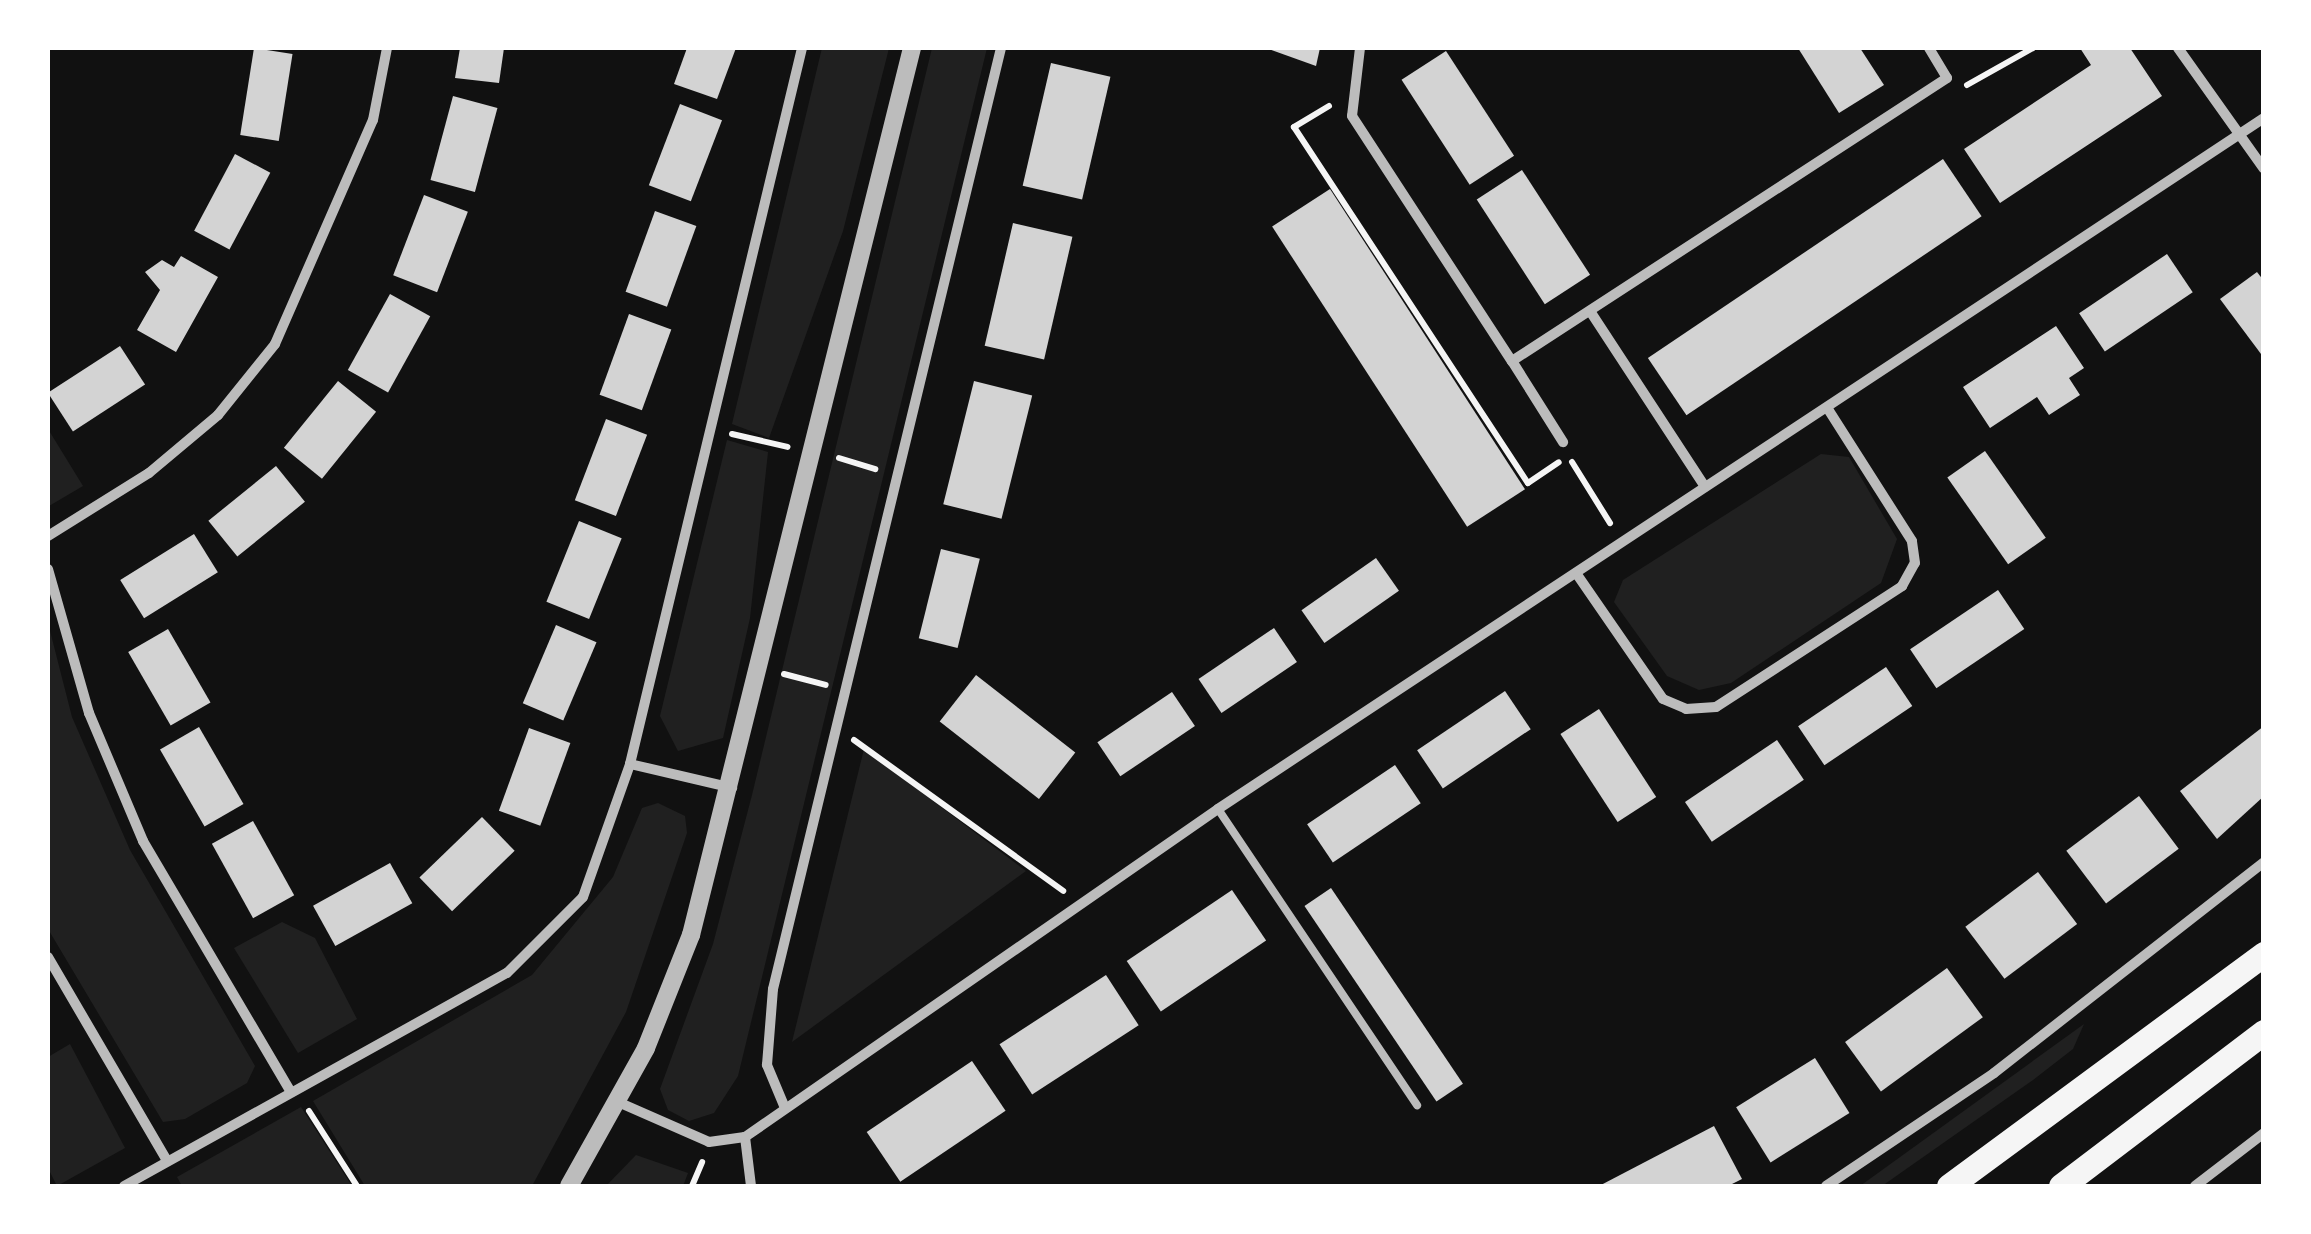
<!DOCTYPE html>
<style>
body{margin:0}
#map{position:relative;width:2311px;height:1234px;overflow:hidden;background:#111;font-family:Karla,sans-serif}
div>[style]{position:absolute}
.green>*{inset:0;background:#202020}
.building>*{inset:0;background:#d3d3d3;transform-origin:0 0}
.path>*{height:6px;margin:-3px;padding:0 3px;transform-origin:3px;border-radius:3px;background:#f5f5f5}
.service>*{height:8px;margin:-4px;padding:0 4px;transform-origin:4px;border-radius:4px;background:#bcbcbc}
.minor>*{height:10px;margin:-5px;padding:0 5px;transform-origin:5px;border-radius:5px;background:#bcbcbc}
.tertiary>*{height:18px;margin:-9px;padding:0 9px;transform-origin:9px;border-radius:9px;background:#bcbcbc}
.primary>*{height:25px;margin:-12.5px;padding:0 12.5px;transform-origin:12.5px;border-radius:12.5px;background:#f5f5f5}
span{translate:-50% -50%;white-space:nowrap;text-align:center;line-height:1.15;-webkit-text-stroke:10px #fff;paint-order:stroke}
.frame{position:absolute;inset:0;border:50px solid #fff;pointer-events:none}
</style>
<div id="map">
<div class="green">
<div style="clip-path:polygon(822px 48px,889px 48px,843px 231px,769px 438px,732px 424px)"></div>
<div style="clip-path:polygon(932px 48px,987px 48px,738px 1076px,714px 1113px,689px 1121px,668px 1110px,660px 1089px,713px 944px,752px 795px)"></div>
<div style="clip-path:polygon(48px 429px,83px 486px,49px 506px,48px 505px)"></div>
<div style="clip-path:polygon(727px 440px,768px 452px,750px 618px,723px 738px,678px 751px,660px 716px)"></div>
<div style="clip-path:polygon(1821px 454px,1849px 457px,1897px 539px,1881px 583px,1731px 683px,1699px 690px,1667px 676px,1614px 602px,1623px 580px)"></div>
<div style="clip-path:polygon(48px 623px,72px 717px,130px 850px,255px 1066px,247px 1083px,185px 1119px,163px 1122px,48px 929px)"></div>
<div style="clip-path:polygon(864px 749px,1026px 871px,792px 1042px)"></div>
<div style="clip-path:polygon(658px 803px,685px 816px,687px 833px,626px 1012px,532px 1186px,365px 1186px,313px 1101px,532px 975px,613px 877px,642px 808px)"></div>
<div style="clip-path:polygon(282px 922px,315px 938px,357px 1019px,298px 1053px,234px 948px)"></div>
<div style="clip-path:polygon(2084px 1024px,2073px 1049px,2033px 1080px,1882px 1186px,1860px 1186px)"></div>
<div style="clip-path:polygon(70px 1044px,125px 1148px,57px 1186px,48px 1168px,48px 1057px)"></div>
<div style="clip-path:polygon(301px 1107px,352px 1186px,182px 1186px,177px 1177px)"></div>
<div style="clip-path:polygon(636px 1155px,688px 1173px,683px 1186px,606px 1186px)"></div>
</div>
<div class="building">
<div style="left:254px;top:48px;width:39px;height:88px;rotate:9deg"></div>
<div style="clip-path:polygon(460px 48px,504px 48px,499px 83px,455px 78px)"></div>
<div style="clip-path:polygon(687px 48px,736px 48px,717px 99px,674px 84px)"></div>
<div style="clip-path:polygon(1266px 48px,1320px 48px,1316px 66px)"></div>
<div style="clip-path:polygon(1798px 48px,1860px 48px,1884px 85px,1839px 113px)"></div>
<div style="clip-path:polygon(2080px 48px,2130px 48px,2162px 96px,2000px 203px,1964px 149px,2091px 65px)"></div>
<div style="left:1446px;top:51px;width:125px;height:53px;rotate:57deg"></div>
<div style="left:1051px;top:63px;width:61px;height:126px;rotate:13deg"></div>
<div style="left:453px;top:96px;width:46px;height:87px;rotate:15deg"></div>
<div style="left:680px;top:104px;width:45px;height:87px;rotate:21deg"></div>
<div style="left:235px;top:154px;width:40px;height:87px;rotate:28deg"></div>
<div style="left:1943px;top:159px;width:69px;height:356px;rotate:56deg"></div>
<div style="left:1522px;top:170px;width:125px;height:54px;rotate:57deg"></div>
<div style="left:1330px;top:189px;width:358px;height:69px;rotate:57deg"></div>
<div style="left:424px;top:195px;width:47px;height:86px;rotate:21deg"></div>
<div style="left:655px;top:211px;width:44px;height:86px;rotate:20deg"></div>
<div style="left:1013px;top:223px;width:61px;height:126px;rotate:13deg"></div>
<div style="left:2167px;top:254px;width:46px;height:106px;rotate:56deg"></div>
<div style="clip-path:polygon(181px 256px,218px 277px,176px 352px,137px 330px,160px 290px,145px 272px,162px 260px,174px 267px)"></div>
<div style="clip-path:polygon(2257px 272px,2264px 281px,2264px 358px,2220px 299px)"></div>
<div style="left:390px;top:294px;width:46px;height:87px;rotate:29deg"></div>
<div style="left:629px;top:314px;width:45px;height:86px;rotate:20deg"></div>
<div style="clip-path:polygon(2056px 326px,2084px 368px,2069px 378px,2080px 395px,2049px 415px,2037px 397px,1990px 428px,1963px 387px)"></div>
<div style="left:120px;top:346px;width:46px;height:86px;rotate:57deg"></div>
<div style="left:338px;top:381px;width:49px;height:86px;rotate:39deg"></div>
<div style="left:974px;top:381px;width:60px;height:127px;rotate:14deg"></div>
<div style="left:606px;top:419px;width:44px;height:87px;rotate:21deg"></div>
<div style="left:1985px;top:451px;width:106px;height:46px;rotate:55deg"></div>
<div style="left:276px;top:466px;width:46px;height:87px;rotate:51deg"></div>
<div style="left:579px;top:521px;width:46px;height:87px;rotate:22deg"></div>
<div style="left:194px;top:534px;width:45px;height:87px;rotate:58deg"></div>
<div style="left:941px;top:549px;width:40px;height:92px;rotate:14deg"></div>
<div style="left:1376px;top:558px;width:40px;height:91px;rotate:55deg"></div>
<div style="left:1998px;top:590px;width:47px;height:106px;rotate:56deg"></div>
<div style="left:556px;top:625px;width:44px;height:85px;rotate:23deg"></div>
<div style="left:1274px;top:628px;width:41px;height:91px;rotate:56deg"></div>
<div style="left:168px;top:629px;width:85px;height:46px;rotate:60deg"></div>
<div style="left:1886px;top:667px;width:47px;height:106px;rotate:56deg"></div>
<div style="left:976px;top:675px;width:126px;height:59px;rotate:38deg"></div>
<div style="left:1505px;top:691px;width:46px;height:106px;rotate:56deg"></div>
<div style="left:1172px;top:692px;width:41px;height:90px;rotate:56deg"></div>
<div style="left:1599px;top:709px;width:105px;height:46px;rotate:57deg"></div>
<div style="clip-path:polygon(2264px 726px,2264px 796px,2217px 839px,2180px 791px)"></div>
<div style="left:199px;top:727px;width:89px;height:45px;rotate:60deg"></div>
<div style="left:529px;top:728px;width:44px;height:88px;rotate:20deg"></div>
<div style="left:1777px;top:740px;width:48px;height:111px;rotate:56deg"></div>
<div style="left:1395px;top:765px;width:46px;height:106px;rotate:56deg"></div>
<div style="left:2139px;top:796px;width:66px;height:91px;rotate:53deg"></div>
<div style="left:482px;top:817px;width:47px;height:87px;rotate:46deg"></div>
<div style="left:253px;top:821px;width:85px;height:47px;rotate:61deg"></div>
<div style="left:390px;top:863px;width:46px;height:88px;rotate:61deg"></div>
<div style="left:2038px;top:872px;width:65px;height:91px;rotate:53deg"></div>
<div style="left:1331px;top:888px;width:236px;height:32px;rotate:56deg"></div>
<div style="left:1232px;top:890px;width:61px;height:127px;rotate:56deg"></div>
<div style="left:1947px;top:968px;width:61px;height:126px;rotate:54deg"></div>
<div style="left:1106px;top:975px;width:60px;height:127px;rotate:57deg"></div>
<div style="left:1815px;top:1058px;width:65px;height:93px;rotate:58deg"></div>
<div style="left:972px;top:1061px;width:60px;height:127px;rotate:56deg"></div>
<div style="clip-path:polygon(1714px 1126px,1742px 1179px,1728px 1186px,1599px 1186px)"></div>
</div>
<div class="path">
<div style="left:1967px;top:85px;width:76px;rotate:-29.3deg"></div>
<div style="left:1329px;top:106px;width:41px;rotate:149deg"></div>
<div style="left:1294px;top:127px;width:426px;rotate:56.7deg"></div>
<div style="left:1528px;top:483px;width:37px;rotate:-34deg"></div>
<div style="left:732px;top:434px;width:57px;rotate:13.1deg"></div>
<div style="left:839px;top:458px;width:38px;rotate:17deg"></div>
<div style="left:1572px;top:462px;width:72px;rotate:58.1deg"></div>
<div style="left:784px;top:674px;width:43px;rotate:14.7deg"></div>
<div style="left:854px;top:740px;width:258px;rotate:35.8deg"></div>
<div style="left:309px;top:1111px;width:89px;rotate:57.4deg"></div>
<div style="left:692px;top:1186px;width:26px;rotate:-67deg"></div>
</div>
<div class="service">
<div style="left:1218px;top:809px;width:357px;rotate:56.1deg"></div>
</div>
<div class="minor">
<div style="left:1360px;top:48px;width:68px;rotate:96.7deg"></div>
<div style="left:1352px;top:116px;width:293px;rotate:56.9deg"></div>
<div style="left:1512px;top:361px;width:519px;rotate:-33.05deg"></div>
<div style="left:1947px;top:78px;width:35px;rotate:-121deg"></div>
<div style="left:2178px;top:48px;width:148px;rotate:54.6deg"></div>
<div style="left:1590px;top:311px;width:210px;rotate:56.8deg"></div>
<div style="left:1512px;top:361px;width:96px;rotate:57.8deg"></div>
<div style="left:48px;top:536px;width:119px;rotate:-32deg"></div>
<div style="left:149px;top:473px;width:90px;rotate:-40deg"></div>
<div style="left:218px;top:415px;width:91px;rotate:-51.2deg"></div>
<div style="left:275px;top:344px;width:244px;rotate:-66.4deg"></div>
<div style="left:373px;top:120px;width:73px;rotate:-79deg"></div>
<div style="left:48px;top:569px;width:150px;rotate:74.1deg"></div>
<div style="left:89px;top:713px;width:139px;rotate:67.1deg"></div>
<div style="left:143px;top:841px;width:291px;rotate:59.5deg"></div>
<div style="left:1576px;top:573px;width:153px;rotate:55.4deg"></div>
<div style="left:1663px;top:699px;width:25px;rotate:23deg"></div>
<div style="left:1686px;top:709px;width:30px;rotate:-4deg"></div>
<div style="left:1716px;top:707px;width:222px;rotate:-33deg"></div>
<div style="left:1902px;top:586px;width:26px;rotate:-61deg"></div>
<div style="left:1915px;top:563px;width:22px;rotate:-98deg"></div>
<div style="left:1912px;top:541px;width:156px;rotate:-122.5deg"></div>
<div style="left:630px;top:764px;width:105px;rotate:13.2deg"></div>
<div style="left:48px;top:957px;width:236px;rotate:59.7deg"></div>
<div style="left:618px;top:1102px;width:99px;rotate:23.7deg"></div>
<div style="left:709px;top:1142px;width:36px;rotate:-8deg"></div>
<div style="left:745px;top:1137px;width:576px;rotate:-34.74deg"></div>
<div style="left:1218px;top:809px;width:1254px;rotate:-33.45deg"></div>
<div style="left:785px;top:1108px;width:47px;rotate:-112.7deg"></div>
<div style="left:767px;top:1065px;width:76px;rotate:-85.5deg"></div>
<div style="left:773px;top:989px;width:968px;rotate:-76.38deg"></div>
<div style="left:745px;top:1137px;width:49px;rotate:83deg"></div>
<div style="left:124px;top:1186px;width:438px;rotate:-29.1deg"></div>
<div style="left:507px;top:973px;width:107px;rotate:-45deg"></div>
<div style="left:583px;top:897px;width:141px;rotate:-70.5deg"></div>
<div style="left:630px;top:764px;width:736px;rotate:-76.49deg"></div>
<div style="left:1826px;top:1186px;width:202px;rotate:-33.9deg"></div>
<div style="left:1994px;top:1073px;width:343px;rotate:-38deg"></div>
<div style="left:2195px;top:1186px;width:87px;rotate:-37.5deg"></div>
</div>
<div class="tertiary">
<div style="left:569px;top:1186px;width:158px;rotate:-60.8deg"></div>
<div style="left:646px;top:1048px;width:122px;rotate:-68.3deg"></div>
<div style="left:691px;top:935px;width:914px;rotate:-76.01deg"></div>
</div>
<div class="primary">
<div style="left:1949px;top:1186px;width:391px;rotate:-36.4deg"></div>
<div style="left:2061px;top:1186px;width:255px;rotate:-37.2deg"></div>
</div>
<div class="frame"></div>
</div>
